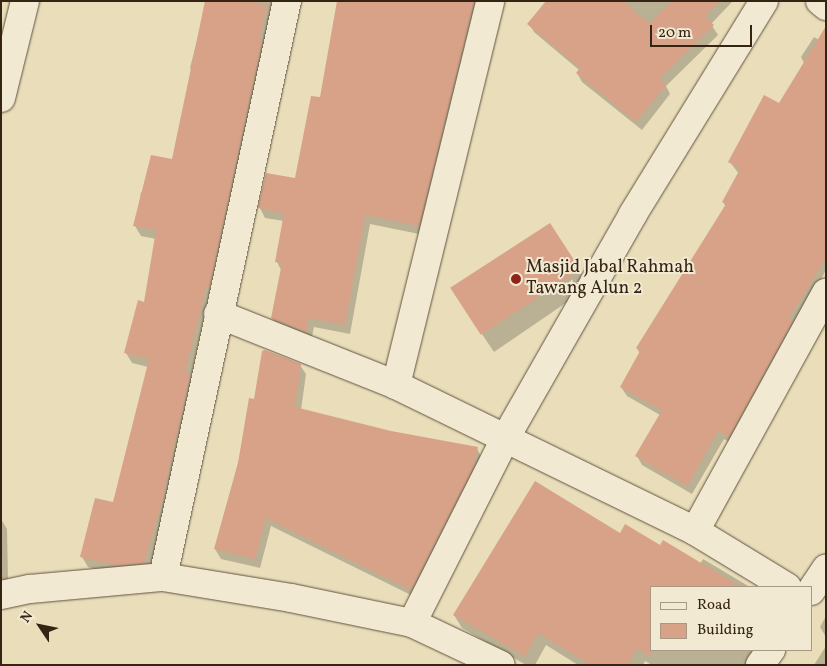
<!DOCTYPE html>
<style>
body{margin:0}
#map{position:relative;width:827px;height:666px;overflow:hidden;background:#e9ddba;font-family:Vollkorn,serif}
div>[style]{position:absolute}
.shadow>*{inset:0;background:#0003}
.building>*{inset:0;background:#d8a288;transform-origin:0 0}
.roads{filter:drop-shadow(0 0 1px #62523e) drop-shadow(0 0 1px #62523e)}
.minor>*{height:28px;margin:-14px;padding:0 14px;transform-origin:14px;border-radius:14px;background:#f1e9d2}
.dots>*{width:14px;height:14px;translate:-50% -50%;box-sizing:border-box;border:2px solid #f1e9d2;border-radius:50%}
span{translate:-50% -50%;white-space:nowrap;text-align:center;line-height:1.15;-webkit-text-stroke:4px #f1e9d2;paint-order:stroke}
.poi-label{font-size:18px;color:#352414}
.left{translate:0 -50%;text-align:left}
.frame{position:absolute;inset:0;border:2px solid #352414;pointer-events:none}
.legend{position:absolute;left:650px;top:586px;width:162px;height:65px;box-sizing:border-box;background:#f1e9d2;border:1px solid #a69a86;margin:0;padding:6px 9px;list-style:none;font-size:15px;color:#352414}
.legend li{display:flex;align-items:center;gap:10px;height:25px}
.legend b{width:25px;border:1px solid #a69a86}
.north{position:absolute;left:15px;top:601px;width:50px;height:50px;-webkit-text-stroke:4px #f1e9d2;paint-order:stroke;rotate:304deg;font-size:14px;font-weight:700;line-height:20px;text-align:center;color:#352414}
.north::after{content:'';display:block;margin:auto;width:18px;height:22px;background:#352414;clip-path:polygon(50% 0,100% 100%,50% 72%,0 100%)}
.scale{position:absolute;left:650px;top:25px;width:102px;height:22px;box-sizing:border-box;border:2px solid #352414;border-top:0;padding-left:6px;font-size:15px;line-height:18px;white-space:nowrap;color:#352414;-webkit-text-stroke:4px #f1e9d2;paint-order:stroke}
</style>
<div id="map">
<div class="shadow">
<div style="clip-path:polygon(207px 1px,273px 1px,191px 378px,196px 385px,149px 573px,123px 576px,88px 567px,82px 557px,114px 503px,148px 367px,132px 363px,126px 353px,145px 303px,156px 239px,141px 236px,135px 226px,141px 192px,145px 193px,173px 160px,193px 72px,190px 68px)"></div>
<div style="clip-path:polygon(338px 1px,485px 1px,424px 235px,370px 224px,350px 334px,314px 327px,311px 341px,278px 328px,272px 318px,281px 270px,277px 262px,284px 221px,265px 218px,260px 208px,296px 179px,321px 99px)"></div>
<div style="clip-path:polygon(548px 1px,733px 1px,711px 24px,718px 35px,666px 86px,670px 94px,642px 130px,582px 82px,577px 73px,579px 70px,534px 32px,529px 24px)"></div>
<div style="clip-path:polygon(814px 37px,826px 44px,826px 270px,734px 445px,724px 439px,692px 494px,642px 465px,637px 456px,660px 415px,627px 396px,621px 387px,640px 354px,637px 348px,726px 207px,723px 202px,739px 174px,730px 162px,779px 105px,804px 63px,801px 57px)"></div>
<div style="clip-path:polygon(579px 270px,589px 287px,494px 352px,463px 306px)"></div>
<div style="clip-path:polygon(300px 365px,306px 374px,301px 410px,391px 432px,477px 449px,482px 458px,417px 598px,271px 526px,260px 568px,221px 559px,215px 549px,255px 400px)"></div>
<div style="clip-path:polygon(1px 519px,7px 529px,8px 581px,1px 581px)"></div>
<div style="clip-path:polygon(620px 534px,700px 564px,703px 559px,750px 587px,651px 587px,651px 650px,761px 650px,752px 665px,652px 665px,645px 661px,643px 665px,578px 665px,546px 645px,535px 665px,526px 665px,462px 628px,454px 615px)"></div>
<div style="clip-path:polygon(826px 616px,826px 637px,820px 627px)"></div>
<div style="clip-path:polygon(826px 646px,826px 665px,814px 665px)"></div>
</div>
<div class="building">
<div style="clip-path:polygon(205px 1px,249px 1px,267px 6px,259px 40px,262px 41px,209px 287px,206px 287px,185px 372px,190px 374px,161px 505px,144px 563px,116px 566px,80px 557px,95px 498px,113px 502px,149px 359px,124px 353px,138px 300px,144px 302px,156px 230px,133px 226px,151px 155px,172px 159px)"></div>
<div style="clip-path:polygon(337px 1px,474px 1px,419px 226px,365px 215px,345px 325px,309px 318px,306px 332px,271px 318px,282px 263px,275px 262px,284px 213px,258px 208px,266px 173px,295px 178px,311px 96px,320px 97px)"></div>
<div style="clip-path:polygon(546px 1px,623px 1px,649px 24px,672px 1px,720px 1px,705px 16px,714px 25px,659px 79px,666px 85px,636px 122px,576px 73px,580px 68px,527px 24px)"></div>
<div style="clip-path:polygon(826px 26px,826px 258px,789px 318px,793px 320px,729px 437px,718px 431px,687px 486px,635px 456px,662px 410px,620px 387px,640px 351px,636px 348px,726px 204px,722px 202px,740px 169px,728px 162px,764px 95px,779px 103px)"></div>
<div style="left:550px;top:223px;width:56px;height:119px;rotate:57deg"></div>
<div style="clip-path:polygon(265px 350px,301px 364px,295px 407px,391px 431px,478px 447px,473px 468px,411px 590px,266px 518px,255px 559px,214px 549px,238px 463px,249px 398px,254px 399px,262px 351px)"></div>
<div style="clip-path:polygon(535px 481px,620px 533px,625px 524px,660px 545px,663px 540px,741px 587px,651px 587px,651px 656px,637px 648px,628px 665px,591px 665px,538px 633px,525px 656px,453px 615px)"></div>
</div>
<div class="roads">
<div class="minor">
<div style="left:820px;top:1px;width:8px;rotate:40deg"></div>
<div style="left:1px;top:98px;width:100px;rotate:-76.1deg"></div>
<div style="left:218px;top:314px;width:192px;rotate:21.7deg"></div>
<div style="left:396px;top:385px;width:395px;rotate:-76.2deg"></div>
<div style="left:396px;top:385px;width:333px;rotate:26deg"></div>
<div style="left:695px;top:531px;width:272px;rotate:-61.2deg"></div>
<div style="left:695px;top:531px;width:108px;rotate:31.3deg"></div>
<div style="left:163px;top:577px;width:130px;rotate:9.3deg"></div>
<div style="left:291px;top:598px;width:124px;rotate:11.7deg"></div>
<div style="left:412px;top:623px;width:98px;rotate:25.3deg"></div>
<div style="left:811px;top:591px;width:27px;rotate:-56deg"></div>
<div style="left:1px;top:595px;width:30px;rotate:-12deg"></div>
<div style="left:30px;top:589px;width:134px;rotate:-5.2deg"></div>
<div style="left:163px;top:577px;width:589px;rotate:-77.85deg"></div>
<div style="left:412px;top:623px;width:208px;rotate:-63.2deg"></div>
<div style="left:506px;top:437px;width:257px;rotate:-60.3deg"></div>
<div style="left:633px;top:214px;width:250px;rotate:-58.4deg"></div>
<div style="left:760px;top:665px;width:19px;rotate:-54deg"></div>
</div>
</div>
<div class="dots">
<div style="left:516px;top:279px;background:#8f2418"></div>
</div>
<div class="poi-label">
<span class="left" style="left:526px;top:279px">Masjid Jabal Rahmah<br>Tawang Alun 2</span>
</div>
<div class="frame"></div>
<ul class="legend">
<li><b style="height:6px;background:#f1e9d2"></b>Road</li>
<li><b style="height:14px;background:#d8a288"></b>Building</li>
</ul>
<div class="north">N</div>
<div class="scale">20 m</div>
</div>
